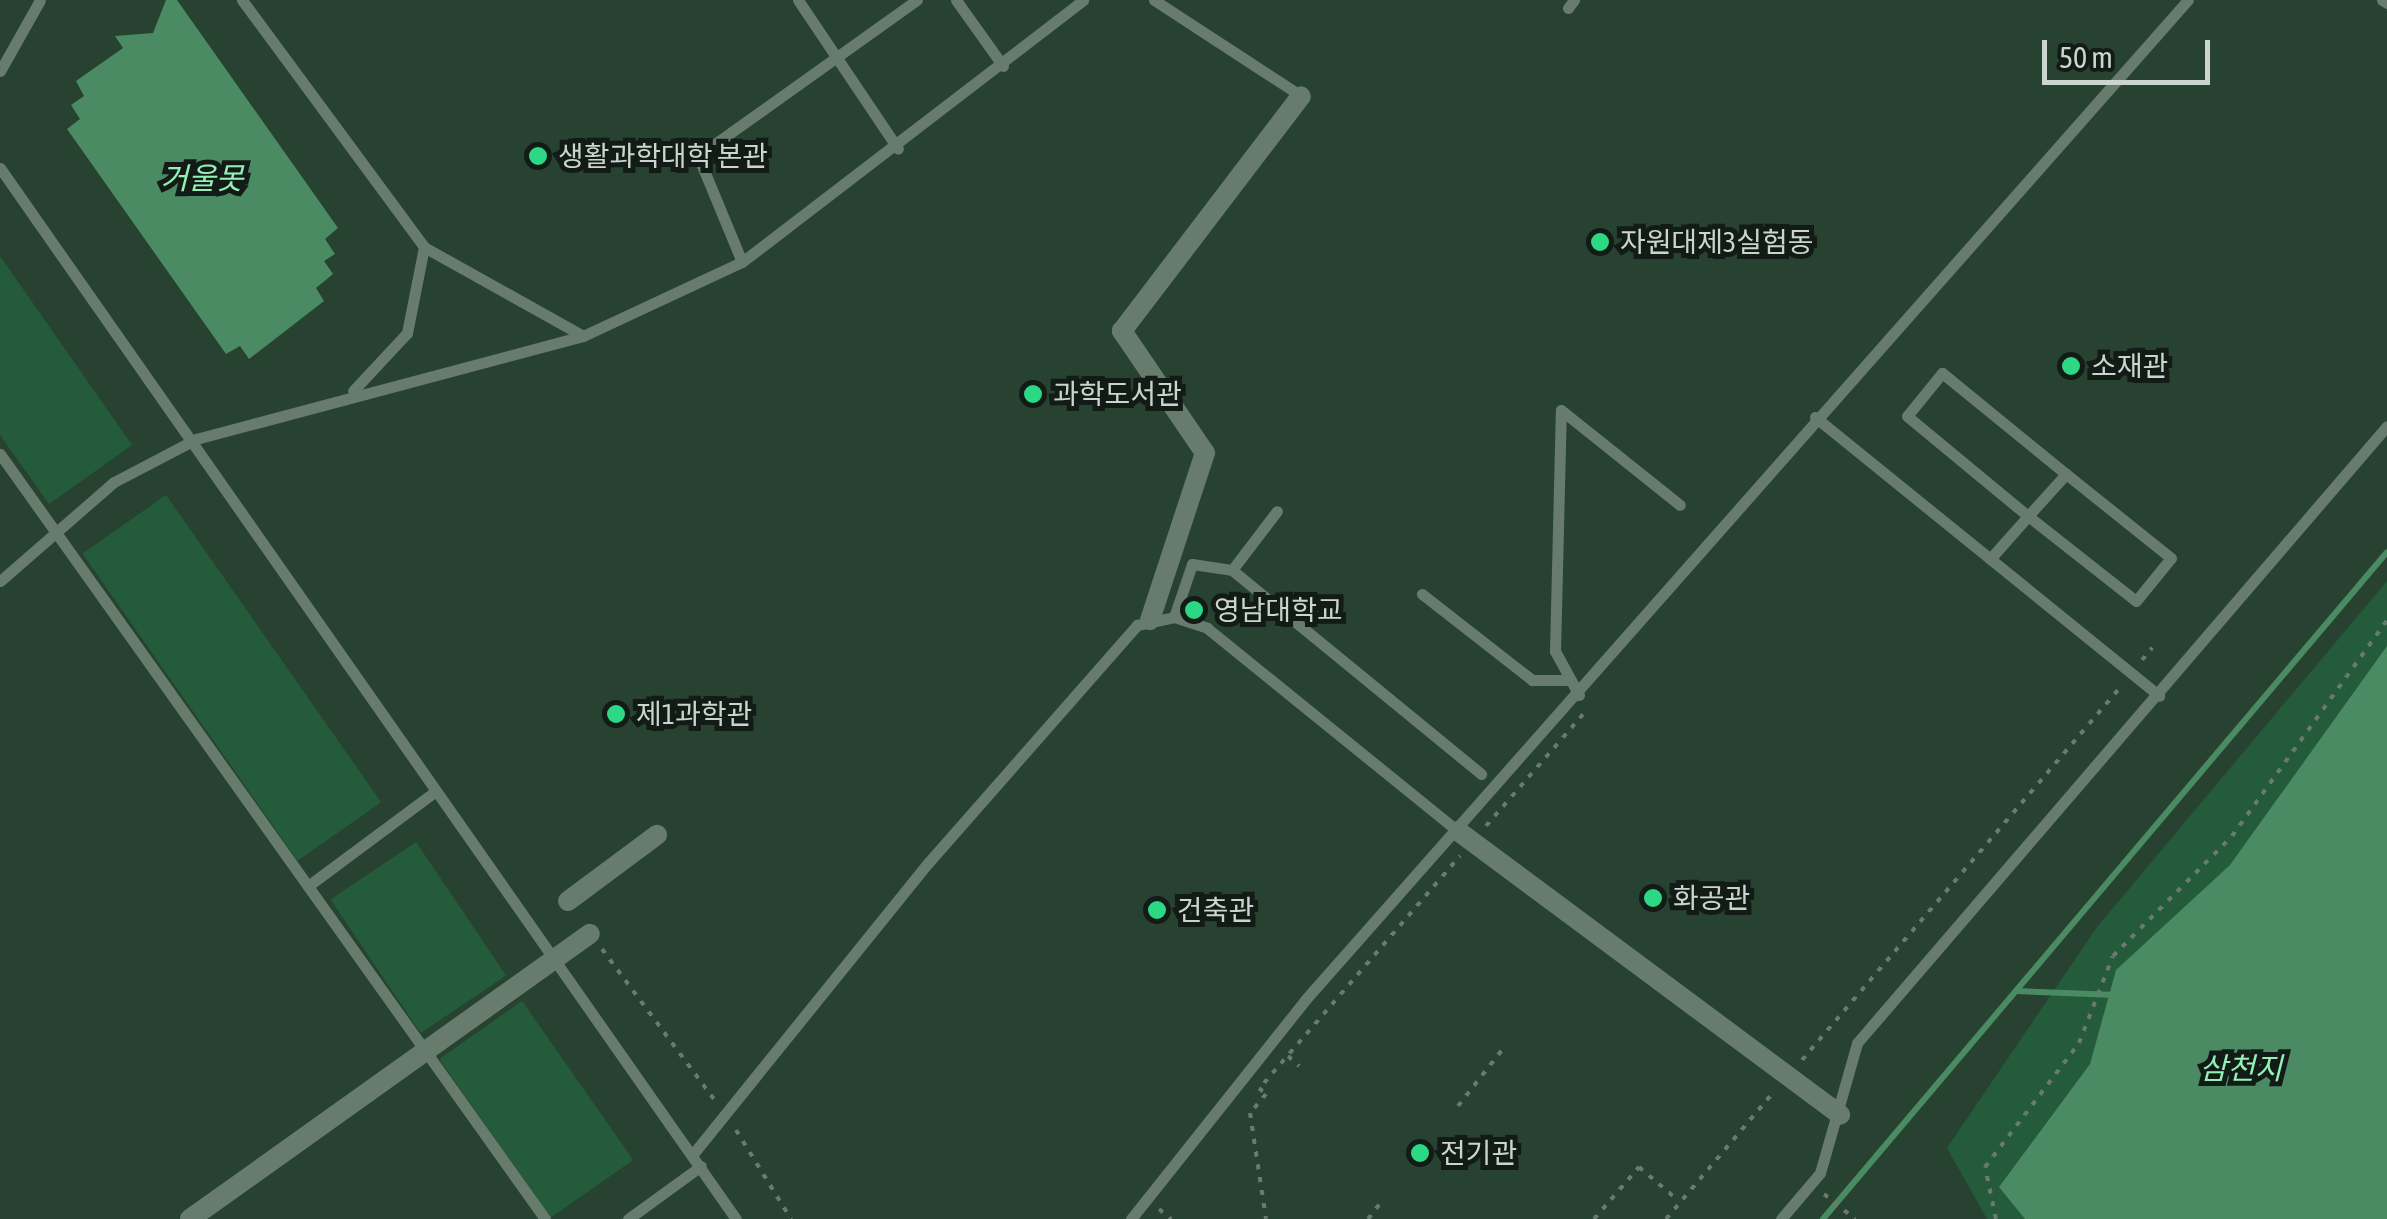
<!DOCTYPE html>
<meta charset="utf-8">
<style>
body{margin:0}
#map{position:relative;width:2387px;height:1219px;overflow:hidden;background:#23362a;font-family:"Asap Condensed","Noto Sans KR",sans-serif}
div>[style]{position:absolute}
.built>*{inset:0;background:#284231;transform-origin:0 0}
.green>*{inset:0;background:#245b3b;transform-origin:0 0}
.water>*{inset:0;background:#4a8b63}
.stream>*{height:6px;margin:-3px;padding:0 3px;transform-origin:3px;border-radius:3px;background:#4a8b63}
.path>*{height:4px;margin-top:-2px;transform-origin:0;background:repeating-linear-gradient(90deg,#6a7a70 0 5px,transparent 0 13px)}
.lane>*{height:11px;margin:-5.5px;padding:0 5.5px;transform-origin:5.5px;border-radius:5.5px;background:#677c6d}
.street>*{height:20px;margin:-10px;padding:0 10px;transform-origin:10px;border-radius:10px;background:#677c6d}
.dots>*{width:28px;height:28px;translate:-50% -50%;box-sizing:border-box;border:5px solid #131b16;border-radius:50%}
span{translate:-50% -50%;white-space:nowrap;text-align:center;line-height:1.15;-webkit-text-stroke:10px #131b16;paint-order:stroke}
.poi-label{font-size:28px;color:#c9d5cd}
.left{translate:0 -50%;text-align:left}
.water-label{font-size:30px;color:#93f0b6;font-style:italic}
.scale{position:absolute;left:2042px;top:40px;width:168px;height:45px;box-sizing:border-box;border:5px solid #c9d5cd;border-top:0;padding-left:12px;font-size:30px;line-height:35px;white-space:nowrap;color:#c9d5cd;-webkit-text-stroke:8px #131b16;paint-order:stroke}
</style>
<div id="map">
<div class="built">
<div style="left:0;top:0;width:2387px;height:1219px"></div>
</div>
<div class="green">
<div style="clip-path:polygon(0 256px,132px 445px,49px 504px,0 435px)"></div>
<div style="left:166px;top:495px;width:375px;height:102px;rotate:55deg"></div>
<div style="clip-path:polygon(2387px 581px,2387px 1219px,1987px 1219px,1947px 1148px,2097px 927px)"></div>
<div style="left:416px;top:842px;width:161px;height:103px;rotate:56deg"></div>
<div style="left:522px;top:1001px;width:194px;height:101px;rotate:55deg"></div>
</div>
<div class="water">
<div style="clip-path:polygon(166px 0,177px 0,338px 228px,325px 239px,335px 254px,324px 261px,333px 274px,316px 288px,324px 301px,249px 359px,240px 346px,226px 354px,67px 129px,80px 119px,71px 105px,84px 96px,76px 81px,123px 48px,115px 36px,153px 33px)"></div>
<div style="clip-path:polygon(2387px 646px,2387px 1219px,2025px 1219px,1999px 1187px,2090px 1064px,2116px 970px,2230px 865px)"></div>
</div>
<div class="stream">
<div style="left:2016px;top:991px;width:100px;rotate:2.3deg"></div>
<div style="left:1823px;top:1219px;width:873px;rotate:-49.78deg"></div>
</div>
<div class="path">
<div style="left:2142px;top:660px;width:16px;rotate:-50deg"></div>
<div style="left:1486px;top:826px;width:151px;rotate:-49deg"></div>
<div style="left:602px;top:949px;width:191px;rotate:53.3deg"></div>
<div style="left:1288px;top:1056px;width:15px;rotate:42deg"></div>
<div style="left:1802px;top:1060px;width:491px;rotate:-49.5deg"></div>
<div style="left:1264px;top:1083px;width:300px;rotate:-49.2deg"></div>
<div style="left:1259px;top:1088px;width:9px;rotate:41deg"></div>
<div style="left:1266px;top:1094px;width:25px;rotate:130deg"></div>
<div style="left:1250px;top:1113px;width:107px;rotate:81.4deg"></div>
<div style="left:1458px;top:1106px;width:76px;rotate:-51.9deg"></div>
<div style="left:736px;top:1130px;width:105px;rotate:58.3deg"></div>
<div style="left:1824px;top:1194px;width:40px;rotate:39deg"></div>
<div style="left:1159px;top:1209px;width:16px;rotate:40deg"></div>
<div style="left:1368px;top:1219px;width:24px;rotate:-52deg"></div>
<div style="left:1594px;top:1219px;width:69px;rotate:-49.1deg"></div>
<div style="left:1639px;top:1167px;width:52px;rotate:40.4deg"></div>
<div style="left:1666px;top:1219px;width:165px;rotate:-49.7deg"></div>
<div style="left:1996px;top:1219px;width:53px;rotate:-101.9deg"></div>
<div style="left:1985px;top:1167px;width:156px;rotate:-52.8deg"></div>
<div style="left:2079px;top:1043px;width:93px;rotate:-68.7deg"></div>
<div style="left:2113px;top:956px;width:169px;rotate:-45.2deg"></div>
<div style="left:2232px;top:836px;width:266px;rotate:-54.3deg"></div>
</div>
<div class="lane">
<div style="left:242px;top:0;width:307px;rotate:53.6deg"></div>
<div style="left:424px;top:247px;width:88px;rotate:101.2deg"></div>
<div style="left:407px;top:333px;width:79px;rotate:133deg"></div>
<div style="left:798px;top:0;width:179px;rotate:56.1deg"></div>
<div style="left:956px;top:0;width:81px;rotate:54.5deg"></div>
<div style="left:1154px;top:0;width:176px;rotate:33.1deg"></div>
<div style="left:2382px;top:0;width:6px;rotate:31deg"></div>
<div style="left:1568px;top:8px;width:10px;rotate:-53deg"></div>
<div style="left:0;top:71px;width:81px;rotate:-60.6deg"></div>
<div style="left:0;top:168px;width:1283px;rotate:55deg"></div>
<div style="left:424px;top:247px;width:182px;rotate:29.2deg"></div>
<div style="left:742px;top:262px;width:115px;rotate:-112.5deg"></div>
<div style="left:698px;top:156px;width:269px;rotate:-35.5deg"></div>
<div style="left:1815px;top:417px;width:443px;rotate:39deg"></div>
<div style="left:0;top:454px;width:939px;rotate:54.53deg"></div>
<div style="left:1990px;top:559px;width:57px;rotate:-48.5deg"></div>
<div style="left:2028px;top:516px;width:57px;rotate:-47.9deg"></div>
<div style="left:2066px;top:474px;width:160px;rotate:-140.8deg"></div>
<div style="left:1942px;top:373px;width:55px;rotate:129.1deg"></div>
<div style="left:1907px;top:416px;width:157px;rotate:39.6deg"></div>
<div style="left:2028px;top:516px;width:137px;rotate:38.2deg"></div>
<div style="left:2136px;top:601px;width:55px;rotate:-50.9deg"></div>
<div style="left:2171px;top:558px;width:134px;rotate:-141.3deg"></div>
<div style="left:1232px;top:570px;width:74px;rotate:-52.7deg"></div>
<div style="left:0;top:581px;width:151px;rotate:-41deg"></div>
<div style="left:114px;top:482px;width:93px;rotate:-27.7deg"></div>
<div style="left:196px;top:439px;width:400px;rotate:-14.9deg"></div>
<div style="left:583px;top:336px;width:175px;rotate:-25deg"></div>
<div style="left:742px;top:262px;width:430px;rotate:-37.5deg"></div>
<div style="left:1422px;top:594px;width:140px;rotate:38deg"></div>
<div style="left:1532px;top:680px;width:33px"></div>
<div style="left:1174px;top:617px;width:56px;rotate:-71.2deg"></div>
<div style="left:1192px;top:564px;width:40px;rotate:8.5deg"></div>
<div style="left:1232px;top:570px;width:322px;rotate:39.3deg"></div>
<div style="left:1579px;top:695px;width:50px;rotate:-118.6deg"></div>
<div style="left:1555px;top:651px;width:241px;rotate:-88.6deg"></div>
<div style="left:1561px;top:410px;width:152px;rotate:38.6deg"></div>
<div style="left:308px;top:886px;width:159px;rotate:-36.6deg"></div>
<div style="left:693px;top:1154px;width:374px;rotate:-51.1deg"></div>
<div style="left:928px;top:863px;width:317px;rotate:-48.7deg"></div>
<div style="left:1137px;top:625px;width:38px;rotate:-12deg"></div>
<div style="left:1174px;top:617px;width:35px;rotate:18deg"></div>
<div style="left:1207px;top:628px;width:323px;rotate:39deg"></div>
<div style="left:628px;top:1219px;width:90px;rotate:-36deg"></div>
<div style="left:1131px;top:1219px;width:280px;rotate:-51.5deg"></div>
<div style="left:1305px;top:1000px;width:1334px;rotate:-48.56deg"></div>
<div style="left:1781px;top:1219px;width:60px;rotate:-49.7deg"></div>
<div style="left:1820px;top:1173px;width:135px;rotate:-74.1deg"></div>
<div style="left:1857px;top:1043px;width:813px;rotate:-49.34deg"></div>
</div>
<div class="street">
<div style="left:1150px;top:620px;width:176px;rotate:-71.8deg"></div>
<div style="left:1205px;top:453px;width:148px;rotate:-124.2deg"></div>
<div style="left:1122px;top:331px;width:295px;rotate:-52.7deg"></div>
<div style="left:1458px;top:831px;width:476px;rotate:36.6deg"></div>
<div style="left:568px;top:901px;width:111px;rotate:-36.6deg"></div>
<div style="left:190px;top:1219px;width:491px;rotate:-35.5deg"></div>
</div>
<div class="dots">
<div style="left:538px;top:156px;background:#2dd884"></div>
<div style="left:1600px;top:242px;background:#2dd884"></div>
<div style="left:2071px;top:366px;background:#2dd884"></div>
<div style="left:1033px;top:394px;background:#2dd884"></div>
<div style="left:1194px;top:610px;background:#2dd884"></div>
<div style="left:616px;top:714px;background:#2dd884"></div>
<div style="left:1653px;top:898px;background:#2dd884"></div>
<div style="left:1157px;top:910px;background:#2dd884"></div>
<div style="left:1420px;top:1153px;background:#2dd884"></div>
</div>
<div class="poi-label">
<span class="left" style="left:558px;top:156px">생활과학대학 본관</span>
<span class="left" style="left:1620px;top:242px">자원대제3실험동</span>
<span class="left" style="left:2091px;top:366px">소재관</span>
<span class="left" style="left:1053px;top:394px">과학도서관</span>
<span class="left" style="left:1214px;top:610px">영남대학교</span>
<span class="left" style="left:636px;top:714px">제1과학관</span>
<span class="left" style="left:1673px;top:898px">화공관</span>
<span class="left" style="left:1177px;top:910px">건축관</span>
<span class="left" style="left:1440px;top:1153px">전기관</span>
</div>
<div class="water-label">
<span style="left:202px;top:178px">거울못</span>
<span style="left:2241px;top:1068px">삼천지</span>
</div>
<div class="scale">50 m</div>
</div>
